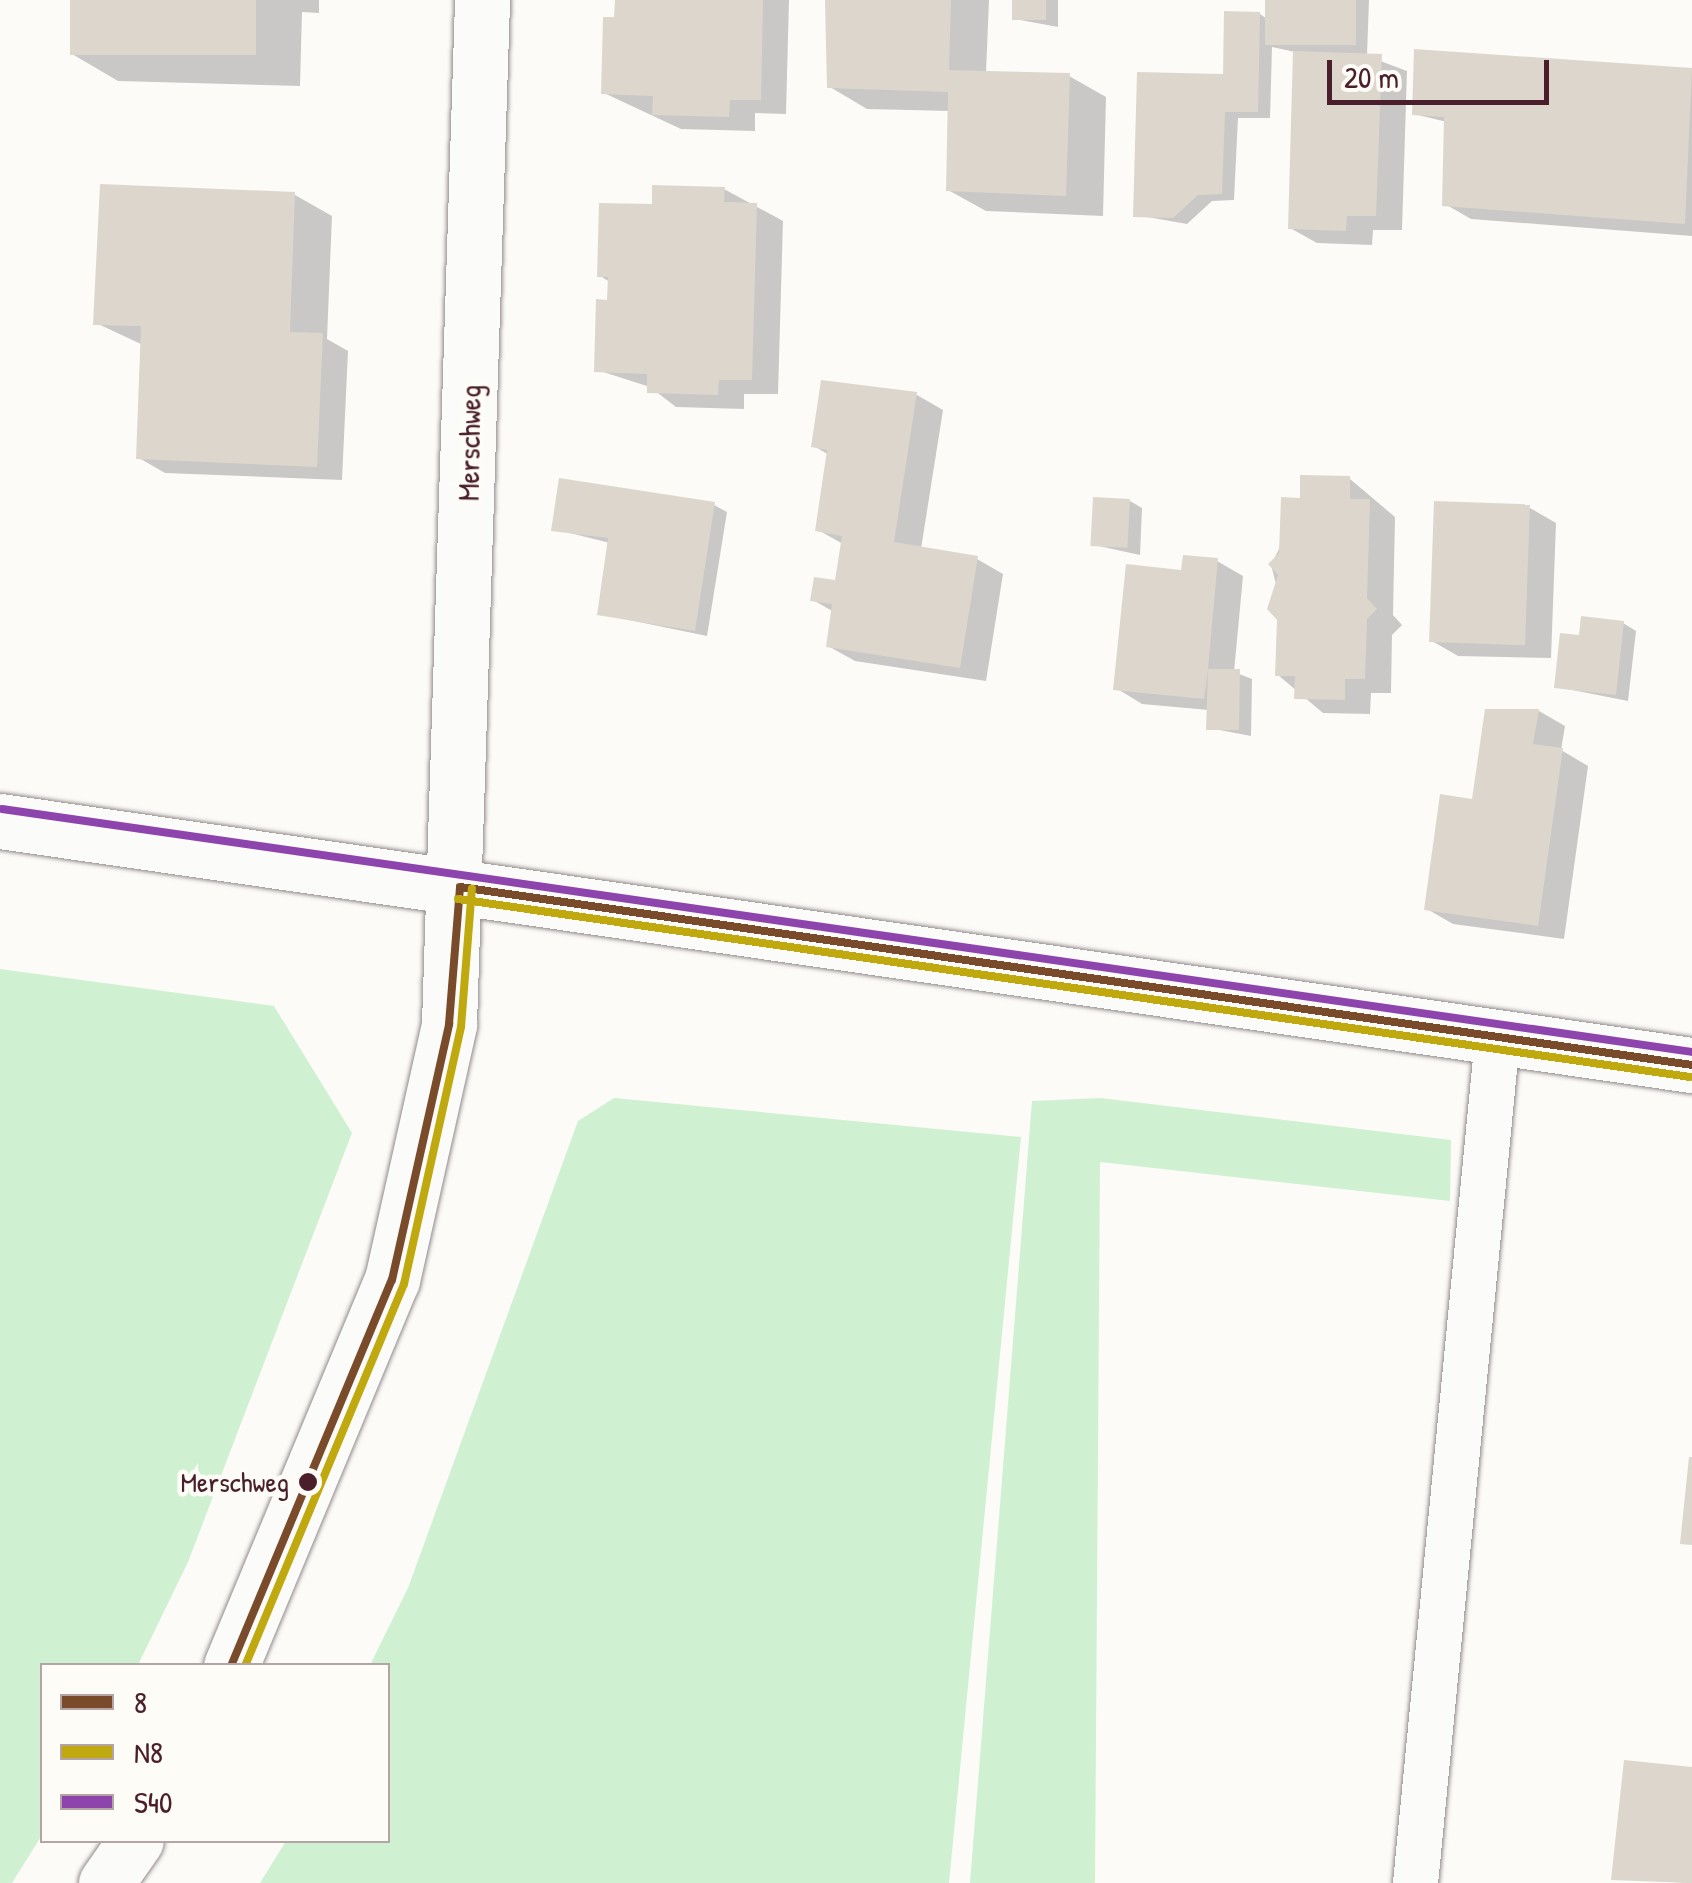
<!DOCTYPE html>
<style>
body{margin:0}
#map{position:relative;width:1692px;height:1883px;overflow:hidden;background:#fcfbf8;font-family:"Patrick Hand",sans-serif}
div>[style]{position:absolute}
.green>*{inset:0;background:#cff1d1}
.shadow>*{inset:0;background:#0003}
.building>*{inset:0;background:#ddd6cc;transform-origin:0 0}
.roads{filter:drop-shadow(0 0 2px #928a8b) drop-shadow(0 0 2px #928a8b)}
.lane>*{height:45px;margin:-22.5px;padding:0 22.5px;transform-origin:22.5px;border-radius:22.5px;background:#fbfbf9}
.street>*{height:55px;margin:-27.5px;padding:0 27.5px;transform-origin:27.5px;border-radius:27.5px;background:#fbfbf9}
.secondary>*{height:55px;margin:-27.5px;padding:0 27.5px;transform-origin:27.5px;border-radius:27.5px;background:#fbfbf9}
.bus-1>*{height:8px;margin:-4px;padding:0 4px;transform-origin:4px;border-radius:4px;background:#7a4b2a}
.bus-2>*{height:8px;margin:-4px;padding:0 4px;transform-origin:4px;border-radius:4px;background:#c0a80f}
.bus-3>*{height:8px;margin:-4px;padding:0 4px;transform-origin:4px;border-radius:4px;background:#8e44ad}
.dots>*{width:28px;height:28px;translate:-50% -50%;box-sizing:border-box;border:5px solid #fdfcf7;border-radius:50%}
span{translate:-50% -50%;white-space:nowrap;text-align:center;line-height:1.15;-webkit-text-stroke:9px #fdfcf7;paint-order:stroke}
.bus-label{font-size:28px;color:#4a1f2b}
.right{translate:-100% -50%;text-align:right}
.street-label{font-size:30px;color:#4a1f2b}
.legend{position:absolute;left:40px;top:1663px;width:350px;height:180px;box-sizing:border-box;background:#fdfcf7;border:2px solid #b5a4a5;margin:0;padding:12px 18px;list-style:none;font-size:30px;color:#4a1f2b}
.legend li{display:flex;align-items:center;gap:20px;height:50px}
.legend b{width:50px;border:2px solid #b5a4a5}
.scale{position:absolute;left:1327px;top:60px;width:222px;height:45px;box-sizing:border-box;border:5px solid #4a1f2b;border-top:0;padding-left:12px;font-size:30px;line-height:35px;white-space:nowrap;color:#4a1f2b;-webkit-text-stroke:8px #fdfcf7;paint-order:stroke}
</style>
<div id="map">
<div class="green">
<div style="clip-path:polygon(0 969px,274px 1006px,352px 1133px,188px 1562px,138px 1665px,42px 1666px,42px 1835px,12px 1883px,0 1883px)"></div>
<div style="clip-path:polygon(614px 1098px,1021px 1137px,949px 1883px,260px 1883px,286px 1841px,388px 1840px,388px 1666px,370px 1665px,408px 1588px,578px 1121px)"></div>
<div style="clip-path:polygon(1100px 1098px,1451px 1140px,1450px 1201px,1100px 1162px,1095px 1883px,970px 1883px,1032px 1101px)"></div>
</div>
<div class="shadow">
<div style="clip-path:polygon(73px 0,319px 0,319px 13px,302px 12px,300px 86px,118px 81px,72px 54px)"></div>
<div style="clip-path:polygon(617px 0,789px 0,786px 114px,755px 113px,755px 131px,681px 129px,604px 93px)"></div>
<div style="clip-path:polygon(832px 0,989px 0,986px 73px,1069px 76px,1106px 97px,1103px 216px,986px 211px,948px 190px,950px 111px,867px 109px,830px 87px)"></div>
<div style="clip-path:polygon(1015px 0,1058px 0,1058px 27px,1014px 19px)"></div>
<div style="clip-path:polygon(1268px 0,1369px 0,1367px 56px,1407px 71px,1402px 230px,1373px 230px,1372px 245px,1317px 243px,1290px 228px,1295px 52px,1272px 47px,1270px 118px,1238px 118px,1234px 200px,1212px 201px,1187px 224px,1136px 215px,1260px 14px,1267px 19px)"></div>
<div style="clip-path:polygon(1446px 52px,1692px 71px,1692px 236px,1471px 219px,1445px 204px,1447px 122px,1414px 114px)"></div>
<div style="clip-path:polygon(724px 189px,783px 221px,778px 394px,744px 394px,744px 409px,676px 407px,650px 387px,597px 370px,610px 303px,610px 282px,600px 276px,654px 207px)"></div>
<div style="clip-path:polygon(295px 195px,332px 216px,327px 339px,348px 351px,342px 480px,165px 473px,139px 458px,143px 345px,96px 323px)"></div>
<div style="clip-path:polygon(824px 383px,917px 395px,943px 410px,921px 549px,977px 559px,1003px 574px,986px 681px,855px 661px,828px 646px,834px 612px,813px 600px,837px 583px,843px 544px,818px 530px,829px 455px,814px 446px)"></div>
<div style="clip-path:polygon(1350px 479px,1395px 517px,1393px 615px,1402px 625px,1392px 635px,1391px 693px,1371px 693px,1370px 714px,1323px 713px,1278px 675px,1280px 599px,1271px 565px,1303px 501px)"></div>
<div style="clip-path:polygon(1130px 501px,1142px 508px,1140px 555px,1094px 545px)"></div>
<div style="clip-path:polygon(714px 505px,727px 512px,707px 636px,600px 614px,610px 543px,554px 529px)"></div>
<div style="clip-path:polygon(1530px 508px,1556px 523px,1551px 658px,1458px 656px,1432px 641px)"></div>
<div style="clip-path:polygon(1217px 561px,1243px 576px,1234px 672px,1252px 679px,1251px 736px,1209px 728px,1209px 710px,1142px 704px,1116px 688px,1183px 573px)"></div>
<div style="clip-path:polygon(1623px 623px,1636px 631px,1628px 701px,1557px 687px,1581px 638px)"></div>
<div style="clip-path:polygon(1539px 711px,1565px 726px,1561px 750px,1588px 766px,1564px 939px,1453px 924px,1427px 909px,1474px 801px,1487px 712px)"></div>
<div style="clip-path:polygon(1692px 1769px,1692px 1883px,1614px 1879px)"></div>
</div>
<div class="building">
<div style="left:70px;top:0;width:186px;height:55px"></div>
<div style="clip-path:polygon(615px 0,763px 0,761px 100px,730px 100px,729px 117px,652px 115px,653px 96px,601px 94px,603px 17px,614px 17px)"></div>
<div style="clip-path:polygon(825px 0,951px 0,949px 70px,1070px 73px,1066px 196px,946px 191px,948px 92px,827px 88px)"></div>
<div style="left:1012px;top:0;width:34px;height:20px"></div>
<div style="left:1265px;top:0;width:91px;height:45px"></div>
<div style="clip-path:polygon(1224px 11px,1260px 12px,1258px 112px,1225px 112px,1222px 194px,1198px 195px,1173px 218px,1133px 217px,1137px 72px,1223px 74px)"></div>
<div style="clip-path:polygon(1414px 49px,1692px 68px,1685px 224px,1442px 206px,1444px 117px,1412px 115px)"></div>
<div style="clip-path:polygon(1293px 51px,1382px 54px,1376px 216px,1347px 216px,1346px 231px,1288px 229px)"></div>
<div style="clip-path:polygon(100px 184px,295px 192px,290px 332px,323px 333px,317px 467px,136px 459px,141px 326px,93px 325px)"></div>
<div style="clip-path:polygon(652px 185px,725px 187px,724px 202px,757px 203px,752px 380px,719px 380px,718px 395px,647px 393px,647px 374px,594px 372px,596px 299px,607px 300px,608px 277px,597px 277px,599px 203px,652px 204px)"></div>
<div style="clip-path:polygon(821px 380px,917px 392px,894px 542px,978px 556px,960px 668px,826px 647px,832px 604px,810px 601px,814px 577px,835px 580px,842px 536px,815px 531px,827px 450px,811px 447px)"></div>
<div style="clip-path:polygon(1300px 475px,1350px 476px,1350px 499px,1370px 499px,1367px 598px,1377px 609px,1367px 619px,1365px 679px,1345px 679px,1345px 700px,1294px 699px,1295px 676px,1275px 676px,1277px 620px,1267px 609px,1278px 575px,1268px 564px,1279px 553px,1281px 497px,1300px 498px)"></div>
<div style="clip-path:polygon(559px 478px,715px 502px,695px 631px,597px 615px,608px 538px,551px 531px)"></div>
<div style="left:1093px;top:497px;width:37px;height:49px;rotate:3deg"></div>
<div style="left:1434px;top:501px;width:96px;height:141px;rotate:2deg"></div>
<div style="clip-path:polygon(1183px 555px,1218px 558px,1208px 669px,1240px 669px,1239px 730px,1206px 730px,1208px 669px,1204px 699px,1113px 690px,1126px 564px,1181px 570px)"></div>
<div style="clip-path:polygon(1581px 616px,1624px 621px,1616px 695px,1554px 688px,1560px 633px,1579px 635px)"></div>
<div style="clip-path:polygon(1485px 709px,1539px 709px,1533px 744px,1563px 748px,1538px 926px,1424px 910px,1440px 794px,1472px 799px)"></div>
<div style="clip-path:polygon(1689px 1457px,1692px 1457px,1692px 1545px,1680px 1544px)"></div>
<div style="clip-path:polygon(1624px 1760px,1692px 1767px,1692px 1883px,1611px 1880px)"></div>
</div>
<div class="roads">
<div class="lane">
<div style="left:1415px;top:1883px;width:850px;rotate:-84.46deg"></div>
</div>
<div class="street">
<div style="left:231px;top:1666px;width:418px;rotate:-67.4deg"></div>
<div style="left:392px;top:1280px;width:262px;rotate:-77.4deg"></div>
<div style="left:449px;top:1024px;width:1025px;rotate:-88.15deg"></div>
<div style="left:106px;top:1883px;width:52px;rotate:-55.1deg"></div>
</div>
<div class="secondary">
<div style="left:0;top:821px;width:1710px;rotate:8.21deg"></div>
</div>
</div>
<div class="bus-1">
<div style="left:460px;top:887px;width:1245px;rotate:8.22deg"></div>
<div style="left:231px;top:1666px;width:418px;rotate:-67.4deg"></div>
<div style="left:392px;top:1280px;width:262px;rotate:-77.4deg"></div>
<div style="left:449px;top:1024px;width:137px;rotate:-85.4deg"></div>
</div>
<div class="bus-2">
<div style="left:458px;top:899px;width:1245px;rotate:8.22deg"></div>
<div style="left:245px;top:1666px;width:414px;rotate:-67.4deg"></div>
<div style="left:404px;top:1284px;width:263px;rotate:-77.5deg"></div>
<div style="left:461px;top:1027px;width:139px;rotate:-85.5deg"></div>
</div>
<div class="bus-3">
<div style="left:2px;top:809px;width:1707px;rotate:8.18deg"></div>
</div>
<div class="dots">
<div style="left:308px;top:1482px;background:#4a1f2b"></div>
</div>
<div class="bus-label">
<span class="right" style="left:289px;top:1482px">Merschweg</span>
</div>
<div class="street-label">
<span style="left:469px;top:443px;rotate:-89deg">Merschweg</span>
</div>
<ul class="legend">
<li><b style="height:12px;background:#7a4b2a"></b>8</li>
<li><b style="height:12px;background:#c0a80f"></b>N8</li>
<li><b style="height:12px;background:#8e44ad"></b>S40</li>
</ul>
<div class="scale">20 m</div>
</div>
